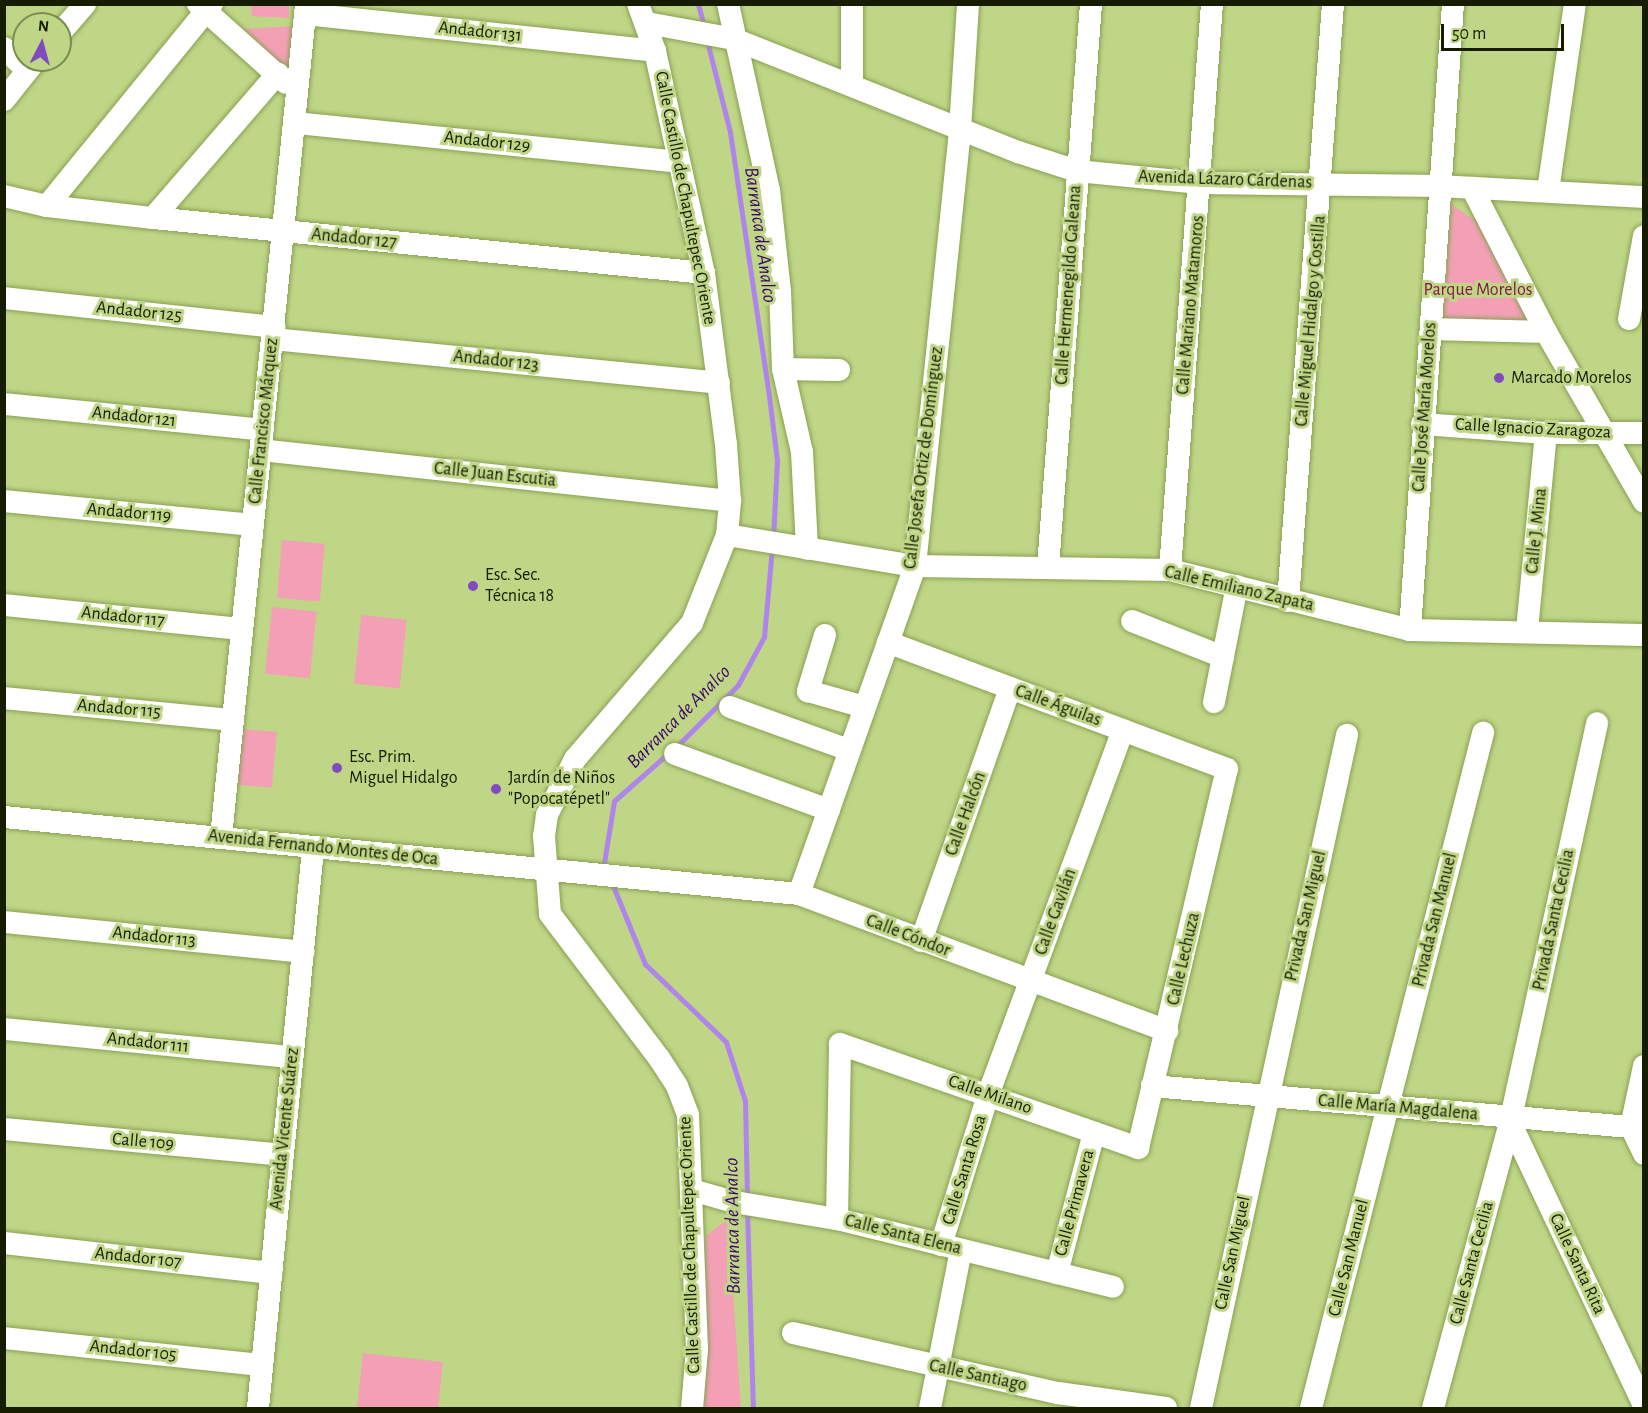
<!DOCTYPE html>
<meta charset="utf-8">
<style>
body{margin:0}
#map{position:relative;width:1648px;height:1413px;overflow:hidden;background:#bfd687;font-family:"Alegreya Sans",sans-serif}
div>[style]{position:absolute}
.green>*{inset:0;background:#f3a0b6;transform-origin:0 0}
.stream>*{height:5px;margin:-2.5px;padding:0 2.5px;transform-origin:2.5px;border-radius:2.5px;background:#af84eb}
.roads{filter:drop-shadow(0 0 2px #8aa052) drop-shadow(0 0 2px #8aa052)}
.minor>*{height:22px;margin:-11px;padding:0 11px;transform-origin:11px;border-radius:11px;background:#fff}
.dots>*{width:16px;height:16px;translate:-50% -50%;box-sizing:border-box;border:3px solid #bfd687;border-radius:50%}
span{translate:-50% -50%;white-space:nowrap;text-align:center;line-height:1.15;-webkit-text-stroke:6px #bfd687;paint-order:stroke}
.street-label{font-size:18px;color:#151c00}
.park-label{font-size:18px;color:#861a46}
.poi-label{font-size:18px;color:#151c00}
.left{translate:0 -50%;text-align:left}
.water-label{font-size:20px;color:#3a0665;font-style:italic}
.frame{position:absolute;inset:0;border:6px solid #151c00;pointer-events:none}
.north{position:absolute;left:12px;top:12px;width:60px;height:60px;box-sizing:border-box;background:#bfd687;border:2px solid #7b8c51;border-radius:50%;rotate:6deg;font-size:16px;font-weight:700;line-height:24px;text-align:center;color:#151c00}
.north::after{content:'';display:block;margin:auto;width:21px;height:27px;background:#814ac1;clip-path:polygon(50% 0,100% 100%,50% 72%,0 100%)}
.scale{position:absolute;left:1441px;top:24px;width:123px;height:27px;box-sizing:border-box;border:3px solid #151c00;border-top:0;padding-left:8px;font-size:18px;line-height:21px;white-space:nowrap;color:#151c00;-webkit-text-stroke:4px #bfd687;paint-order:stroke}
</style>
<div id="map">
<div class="green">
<div style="clip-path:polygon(252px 5px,289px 5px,289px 18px,251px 16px)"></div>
<div style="clip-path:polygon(295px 26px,289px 71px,244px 29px)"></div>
<div style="clip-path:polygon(1451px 204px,1483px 226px,1530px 325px,1443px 322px)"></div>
<div style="left:282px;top:540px;width:43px;height:58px;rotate:5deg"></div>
<div style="left:272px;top:607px;width:45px;height:67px;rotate:6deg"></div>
<div style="left:361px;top:615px;width:46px;height:69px;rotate:6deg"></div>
<div style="left:242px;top:729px;width:35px;height:56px;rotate:5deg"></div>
<div style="clip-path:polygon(728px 1219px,741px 1408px,699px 1408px,706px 1236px)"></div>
<div style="clip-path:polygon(363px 1353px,443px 1362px,438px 1408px,357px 1408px)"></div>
</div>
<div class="stream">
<div style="left:698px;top:4px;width:23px;rotate:75deg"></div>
<div style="left:707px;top:41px;width:94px;rotate:75.8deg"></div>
<div style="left:730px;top:132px;width:267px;rotate:81.6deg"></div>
<div style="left:769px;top:396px;width:64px;rotate:82.9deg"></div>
<div style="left:777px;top:460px;width:78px;rotate:92.9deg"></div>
<div style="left:607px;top:869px;width:7px;rotate:-117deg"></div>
<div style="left:604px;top:863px;width:63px;rotate:-80.8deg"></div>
<div style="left:614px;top:801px;width:89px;rotate:-41.4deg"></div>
<div style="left:681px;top:742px;width:81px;rotate:-45deg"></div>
<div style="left:738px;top:685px;width:55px;rotate:-61.6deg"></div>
<div style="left:764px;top:637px;width:89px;rotate:-84.9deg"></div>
<div style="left:611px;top:881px;width:90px;rotate:67.7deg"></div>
<div style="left:645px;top:964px;width:112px;rotate:43.9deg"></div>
<div style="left:726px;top:1042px;width:62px;rotate:72.1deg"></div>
<div style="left:745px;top:1101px;width:99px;rotate:88.8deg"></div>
<div style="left:747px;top:1209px;width:199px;rotate:88.3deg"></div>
</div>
<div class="roads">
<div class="minor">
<div style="left:198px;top:4px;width:118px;rotate:41.9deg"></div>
<div style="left:638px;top:4px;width:50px;rotate:70.1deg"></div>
<div style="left:655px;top:51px;width:227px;rotate:77.6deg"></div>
<div style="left:704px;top:273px;width:172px;rotate:82.7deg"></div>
<div style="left:726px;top:444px;width:57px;rotate:86deg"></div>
<div style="left:730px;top:501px;width:34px;rotate:95deg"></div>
<div style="left:727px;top:535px;width:95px;rotate:111.7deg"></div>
<div style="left:692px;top:623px;width:179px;rotate:130.7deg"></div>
<div style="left:575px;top:759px;width:63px;rotate:116.6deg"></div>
<div style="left:547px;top:815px;width:21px;rotate:98deg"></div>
<div style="left:544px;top:836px;width:78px;rotate:85.6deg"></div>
<div style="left:550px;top:914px;width:181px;rotate:52.9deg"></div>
<div style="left:659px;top:1058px;width:33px;rotate:57deg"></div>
<div style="left:677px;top:1086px;width:31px;rotate:69deg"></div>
<div style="left:688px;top:1115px;width:234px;rotate:87.8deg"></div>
<div style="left:697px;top:1349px;width:59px;rotate:94.8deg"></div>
<div style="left:728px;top:4px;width:190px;rotate:77.6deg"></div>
<div style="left:769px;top:190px;width:102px;rotate:83.8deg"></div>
<div style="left:780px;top:291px;width:78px;rotate:87.8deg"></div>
<div style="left:783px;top:369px;width:85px;rotate:77.1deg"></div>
<div style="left:802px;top:452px;width:97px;rotate:87deg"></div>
<div style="left:852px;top:4px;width:81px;rotate:90deg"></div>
<div style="left:305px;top:14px;width:352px;rotate:6deg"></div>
<div style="left:647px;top:23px;width:88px;rotate:10.4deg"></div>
<div style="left:734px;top:39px;width:306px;rotate:21.7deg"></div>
<div style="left:1018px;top:152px;width:62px;rotate:17.9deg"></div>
<div style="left:1077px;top:171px;width:124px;rotate:5.6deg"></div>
<div style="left:1200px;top:183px;width:240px;rotate:0.7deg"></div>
<div style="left:1440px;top:186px;width:204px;rotate:3.1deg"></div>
<div style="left:60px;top:33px;width:38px;rotate:-49deg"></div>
<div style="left:4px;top:48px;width:32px;rotate:44deg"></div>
<div style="left:4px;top:100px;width:51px;rotate:-51.3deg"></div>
<div style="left:296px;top:123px;width:384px;rotate:5.8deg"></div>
<div style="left:1472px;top:188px;width:162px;rotate:62.8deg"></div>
<div style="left:1546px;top:332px;width:196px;rotate:60deg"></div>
<div style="left:1548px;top:191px;width:189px;rotate:-81.8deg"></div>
<div style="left:4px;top:196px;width:44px;rotate:13.1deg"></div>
<div style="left:47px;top:206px;width:107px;rotate:6.5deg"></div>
<div style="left:153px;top:218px;width:554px;rotate:5.7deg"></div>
<div style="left:47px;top:206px;width:261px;rotate:-50.8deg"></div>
<div style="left:153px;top:218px;width:191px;rotate:-49.2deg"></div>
<div style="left:4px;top:298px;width:272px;rotate:6.1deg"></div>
<div style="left:1629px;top:319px;width:84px;rotate:-79.8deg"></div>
<div style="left:1431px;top:329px;width:115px;rotate:1.5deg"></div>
<div style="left:273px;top:339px;width:448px;rotate:5.6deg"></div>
<div style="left:783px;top:369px;width:56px;rotate:1deg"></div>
<div style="left:4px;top:404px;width:260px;rotate:5.7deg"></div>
<div style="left:1422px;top:424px;width:124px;rotate:4.2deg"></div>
<div style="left:1546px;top:433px;width:98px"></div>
<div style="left:261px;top:450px;width:472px;rotate:6.2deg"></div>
<div style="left:4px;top:501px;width:250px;rotate:5.5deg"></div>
<div style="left:727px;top:535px;width:191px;rotate:9.4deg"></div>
<div style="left:915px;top:566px;width:255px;rotate:0.9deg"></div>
<div style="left:1170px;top:570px;width:247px;rotate:14deg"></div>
<div style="left:1410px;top:630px;width:234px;rotate:1.2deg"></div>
<div style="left:1048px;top:567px;width:565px;rotate:-85.63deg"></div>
<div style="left:1170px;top:570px;width:568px;rotate:-85.76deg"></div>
<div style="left:1288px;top:601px;width:599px;rotate:-85.69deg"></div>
<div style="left:4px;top:605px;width:239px;rotate:5.8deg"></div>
<div style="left:1132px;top:621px;width:98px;rotate:21.6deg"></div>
<div style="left:1410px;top:630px;width:627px;rotate:-86.07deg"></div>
<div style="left:1527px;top:630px;width:198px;rotate:-84.5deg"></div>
<div style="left:825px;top:635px;width:59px;rotate:106.9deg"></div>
<div style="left:808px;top:691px;width:58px;rotate:15.9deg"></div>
<div style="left:4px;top:698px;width:230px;rotate:5.5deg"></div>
<div style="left:1214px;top:702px;width:118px;rotate:-78.8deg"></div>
<div style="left:730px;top:707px;width:127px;rotate:19.9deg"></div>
<div style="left:675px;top:754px;width:164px;rotate:20deg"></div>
<div style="left:4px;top:817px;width:799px;rotate:5.53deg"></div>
<div style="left:799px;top:894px;width:393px;rotate:20.4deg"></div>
<div style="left:221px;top:837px;width:837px;rotate:-84.17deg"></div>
<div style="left:799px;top:894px;width:348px;rotate:-70.5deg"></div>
<div style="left:915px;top:566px;width:439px;rotate:-84.1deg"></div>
<div style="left:960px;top:129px;width:125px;rotate:-86.3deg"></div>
<div style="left:4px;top:922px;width:301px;rotate:5.7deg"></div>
<div style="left:921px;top:941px;width:268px;rotate:-70.6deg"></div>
<div style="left:4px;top:1029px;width:289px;rotate:5.6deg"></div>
<div style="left:1644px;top:1066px;width:62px;rotate:102deg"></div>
<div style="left:1631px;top:1127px;width:30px;rotate:64deg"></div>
<div style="left:1152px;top:1086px;width:494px;rotate:4.9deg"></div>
<div style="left:1510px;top:1122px;width:314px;rotate:64.7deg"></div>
<div style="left:4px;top:1129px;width:279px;rotate:5.3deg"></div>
<div style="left:692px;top:1190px;width:44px;rotate:15.9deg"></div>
<div style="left:734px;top:1202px;width:104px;rotate:9.4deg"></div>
<div style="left:837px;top:1219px;width:284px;rotate:13.8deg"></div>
<div style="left:837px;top:1219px;width:175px;rotate:-89deg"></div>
<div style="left:840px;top:1044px;width:316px;rotate:19.2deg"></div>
<div style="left:1138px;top:1148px;width:389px;rotate:-76.8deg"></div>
<div style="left:1227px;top:769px;width:362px;rotate:-159.5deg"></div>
<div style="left:4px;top:1243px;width:269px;rotate:6.4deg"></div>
<div style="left:941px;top:1245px;width:157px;rotate:-72.6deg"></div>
<div style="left:988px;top:1095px;width:389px;rotate:-69.7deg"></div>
<div style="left:1057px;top:1273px;width:145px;rotate:-75.2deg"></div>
<div style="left:793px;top:1333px;width:272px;rotate:12.8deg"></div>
<div style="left:1058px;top:1393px;width:109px;rotate:7.9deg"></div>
<div style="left:4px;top:1338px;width:259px;rotate:6deg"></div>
<div style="left:258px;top:1408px;width:562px;rotate:-84.38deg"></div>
<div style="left:930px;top:1408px;width:161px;rotate:-78.9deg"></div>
<div style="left:1201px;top:1408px;width:689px;rotate:-77.76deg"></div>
<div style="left:1311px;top:1408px;width:697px;rotate:-75.7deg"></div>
<div style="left:1433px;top:1408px;width:300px;rotate:-74.9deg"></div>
<div style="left:1511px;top:1118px;width:404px;rotate:-77.7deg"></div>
</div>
</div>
<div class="dots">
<div style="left:1499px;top:378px;background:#814ac1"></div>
<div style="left:473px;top:586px;background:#814ac1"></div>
<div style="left:337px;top:768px;background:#814ac1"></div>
<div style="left:496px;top:789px;background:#814ac1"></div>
</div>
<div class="street-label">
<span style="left:480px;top:32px;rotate:6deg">Andador 131</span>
<span style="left:487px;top:142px;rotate:6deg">Andador 129</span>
<span style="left:1225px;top:180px;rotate:2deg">Avenida Lázaro Cárdenas</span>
<span style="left:685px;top:198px;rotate:79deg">Calle Castillo de Chapultepec Oriente</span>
<span style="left:354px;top:239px;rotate:6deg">Andador 127</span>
<span style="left:1069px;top:285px;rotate:-86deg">Calle Hermenegildo Galeana</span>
<span style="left:1191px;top:305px;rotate:-85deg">Calle Mariano Matamoros</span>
<span style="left:139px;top:312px;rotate:6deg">Andador 125</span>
<span style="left:1311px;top:321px;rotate:-85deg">Calle Miguel Hidalgo y Costilla</span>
<span style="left:496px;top:361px;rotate:6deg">Andador 123</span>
<span style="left:1425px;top:407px;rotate:-86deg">Calle José María Morelos</span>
<span style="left:134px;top:417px;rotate:6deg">Andador 121</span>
<span style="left:264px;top:421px;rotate:-84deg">Calle Francisco Márquez</span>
<span style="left:1533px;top:429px;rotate:3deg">Calle Ignacio Zaragoza</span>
<span style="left:924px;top:458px;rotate:-83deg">Calle Josefa Ortiz de Domínguez</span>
<span style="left:495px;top:475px;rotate:6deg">Calle Juan Escutia</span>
<span style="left:129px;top:513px;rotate:5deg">Andador 119</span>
<span style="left:1537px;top:531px;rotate:-84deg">Calle J. Mina</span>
<span style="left:1239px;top:589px;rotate:13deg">Calle Emiliano Zapata</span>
<span style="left:123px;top:617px;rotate:6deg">Andador 117</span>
<span style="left:1058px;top:706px;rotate:20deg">Calle Águilas</span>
<span style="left:119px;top:709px;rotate:5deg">Andador 115</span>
<span style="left:966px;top:814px;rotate:-70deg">Calle Halcón</span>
<span style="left:323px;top:848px;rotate:6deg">Avenida Fernando Montes de Oca</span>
<span style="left:1056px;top:912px;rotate:-70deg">Calle Gavilán</span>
<span style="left:1306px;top:916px;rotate:-77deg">Privada San Miguel</span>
<span style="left:1435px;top:920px;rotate:-76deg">Privada San Manuel</span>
<span style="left:1554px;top:920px;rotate:-78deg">Privada Santa Cecilia</span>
<span style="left:908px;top:936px;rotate:21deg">Calle Cóndor</span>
<span style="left:154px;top:937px;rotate:6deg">Andador 113</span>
<span style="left:1184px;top:959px;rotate:-77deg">Calle Lechuza</span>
<span style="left:148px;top:1043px;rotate:6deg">Andador 111</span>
<span style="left:990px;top:1095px;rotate:19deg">Calle Milano</span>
<span style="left:1398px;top:1108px;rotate:5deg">Calle María Magdalena</span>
<span style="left:285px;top:1129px;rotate:-84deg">Avenida Vicente Suárez</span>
<span style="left:143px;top:1142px;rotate:5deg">Calle 109</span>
<span style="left:965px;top:1170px;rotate:-73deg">Calle Santa Rosa</span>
<span style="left:1075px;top:1203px;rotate:-75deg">Calle Primavera</span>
<span style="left:903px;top:1235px;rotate:14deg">Calle Santa Elena</span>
<span style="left:690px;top:1245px;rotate:-92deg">Calle Castillo de Chapultepec Oriente</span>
<span style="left:1233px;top:1253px;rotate:-78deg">Calle San Miguel</span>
<span style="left:138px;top:1258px;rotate:6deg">Andador 107</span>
<span style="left:1349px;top:1258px;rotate:-76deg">Calle San Manuel</span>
<span style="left:1472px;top:1263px;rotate:-75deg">Calle Santa Cecilia</span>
<span style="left:1577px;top:1264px;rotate:65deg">Calle Santa Rita</span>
<span style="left:133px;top:1351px;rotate:6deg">Andador 105</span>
<span style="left:978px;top:1376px;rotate:12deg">Calle Santiago</span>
</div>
<div class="park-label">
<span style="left:1478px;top:290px">Parque Morelos</span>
</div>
<div class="poi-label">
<span class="left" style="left:1511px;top:378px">Marcado Morelos</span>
<span class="left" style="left:485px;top:586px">Esc. Sec.<br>Técnica 18</span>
<span class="left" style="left:349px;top:768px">Esc. Prim.<br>Miguel Hidalgo</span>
<span class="left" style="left:508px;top:789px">Jardín de Niños<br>"Popocatépetl"</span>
</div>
<div class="water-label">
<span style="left:760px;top:235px;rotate:82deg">Barranca de Analco</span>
<span style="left:679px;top:717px;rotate:-45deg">Barranca de Analco</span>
<span style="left:733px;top:1226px;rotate:-91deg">Barranca de Analco</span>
</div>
<div class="frame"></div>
<div class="north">N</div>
<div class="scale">50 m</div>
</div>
